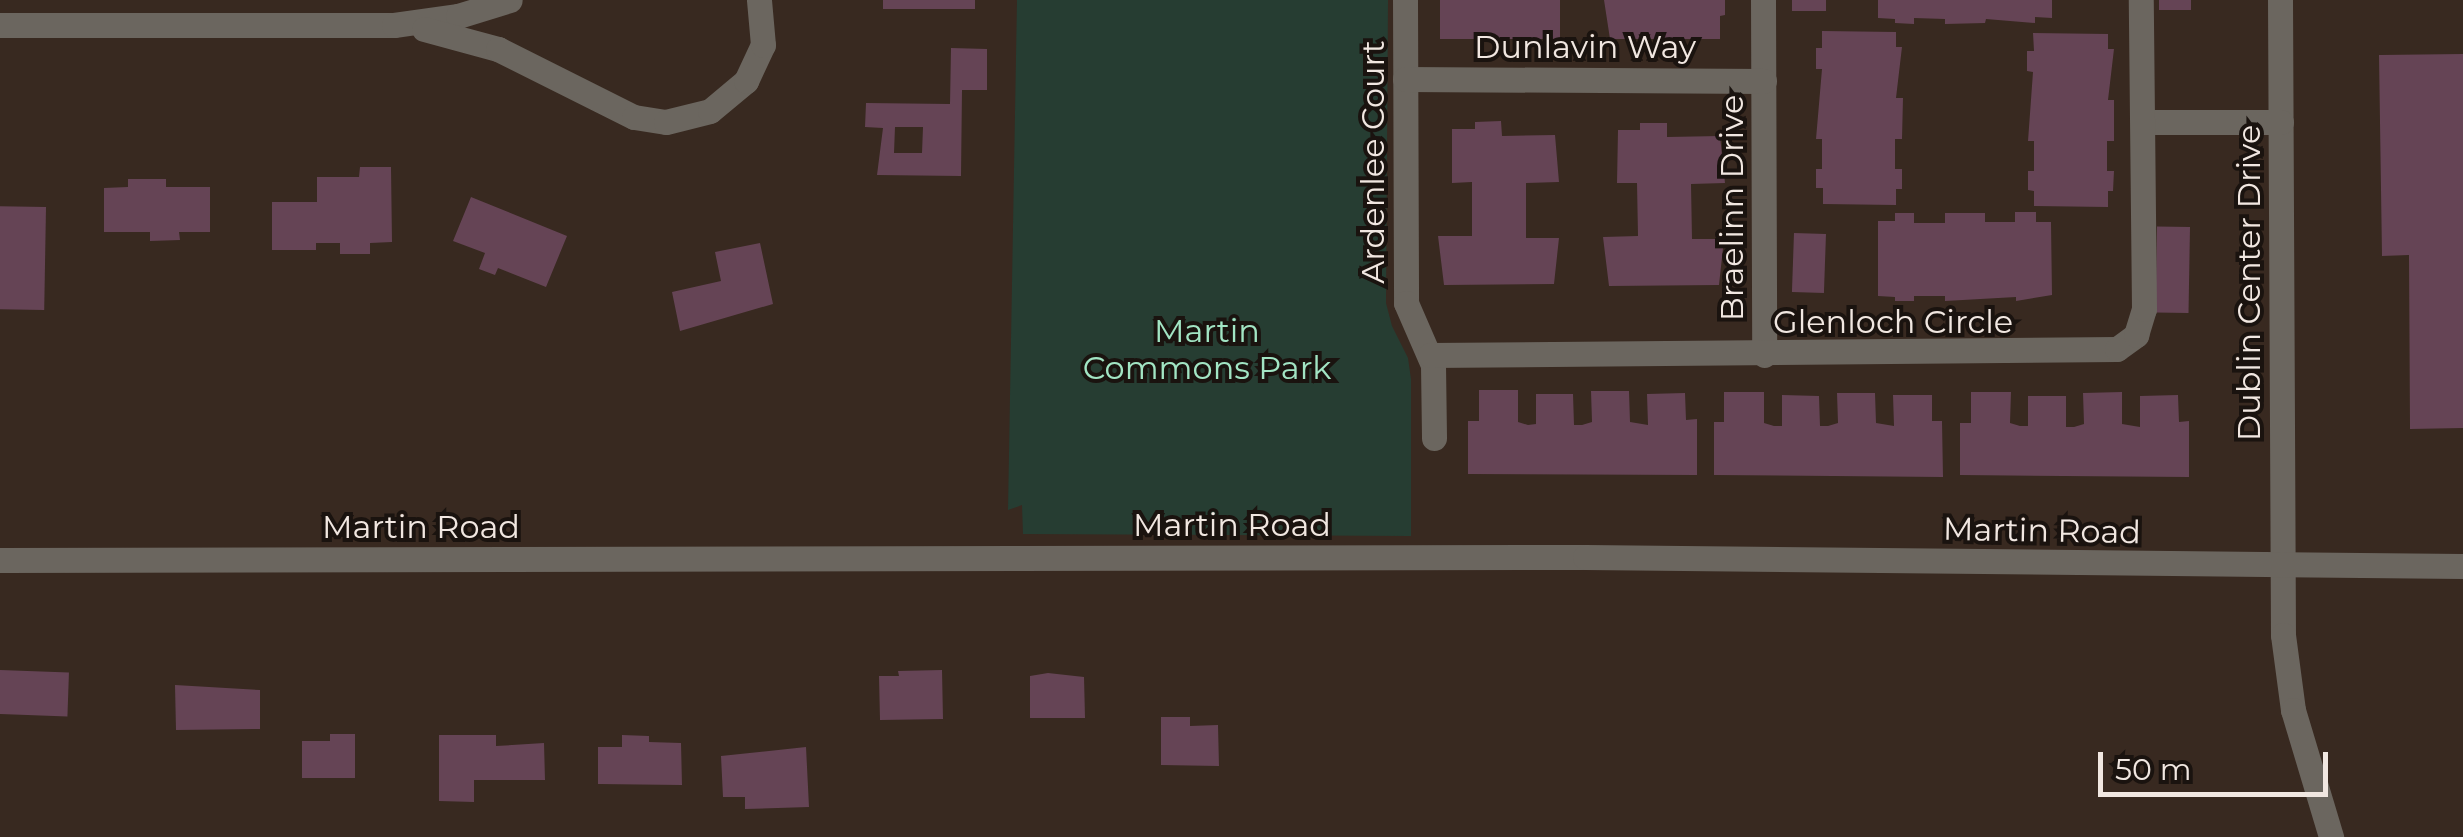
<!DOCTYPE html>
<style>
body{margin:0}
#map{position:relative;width:2463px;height:837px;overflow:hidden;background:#382920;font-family:Montserrat,sans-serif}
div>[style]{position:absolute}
.green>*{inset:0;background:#263d32}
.building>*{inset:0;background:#654455;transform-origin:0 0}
.minor>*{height:25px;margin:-12.5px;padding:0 12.5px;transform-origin:12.5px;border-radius:12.5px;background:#6b665f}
span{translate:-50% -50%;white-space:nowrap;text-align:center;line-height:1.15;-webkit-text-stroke:8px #1a130f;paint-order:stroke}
.street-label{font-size:32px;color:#f1e7e1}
.park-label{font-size:32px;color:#a2e5c4}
.scale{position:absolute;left:2098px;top:752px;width:230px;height:45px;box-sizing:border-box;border:5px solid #f1e7e1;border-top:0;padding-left:12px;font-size:30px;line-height:35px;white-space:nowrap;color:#f1e7e1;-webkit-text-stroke:8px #1a130f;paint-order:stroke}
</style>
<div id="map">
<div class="green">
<div style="clip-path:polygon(1017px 0,1388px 0,1386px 303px,1392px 326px,1408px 358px,1411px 379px,1411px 536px,1023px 534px,1022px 505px,1008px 510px)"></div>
</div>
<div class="building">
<div style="left:883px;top:0;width:92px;height:9px"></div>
<div style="left:1440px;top:0;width:120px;height:39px"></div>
<div style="clip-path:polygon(1604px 0,1725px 0,1725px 15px,1720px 16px,1720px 39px,1610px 39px)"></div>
<div style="left:1792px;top:0;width:34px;height:11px"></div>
<div style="clip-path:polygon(1878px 0,2052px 0,2052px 18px,2035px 17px,2035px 23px,1986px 19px,1985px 23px,1945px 24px,1945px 19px,1914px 18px,1914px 24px,1895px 23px,1895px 19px,1878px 18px)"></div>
<div style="left:2159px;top:0;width:32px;height:10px"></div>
<div style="clip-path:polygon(1822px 31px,1896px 32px,1896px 47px,1902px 47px,1896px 98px,1903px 98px,1902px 139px,1895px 139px,1895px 169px,1902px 169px,1902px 189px,1896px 189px,1896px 205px,1823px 204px,1823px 188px,1816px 188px,1816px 169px,1822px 169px,1822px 139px,1816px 139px,1822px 69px,1816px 69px,1816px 48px,1822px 48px)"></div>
<div style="clip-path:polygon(2033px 33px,2108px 34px,2108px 49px,2114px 49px,2108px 100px,2114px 100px,2114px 141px,2107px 141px,2107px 171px,2114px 171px,2113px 191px,2108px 191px,2108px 207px,2034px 206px,2034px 191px,2028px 190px,2028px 171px,2034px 171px,2034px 141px,2028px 141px,2033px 72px,2027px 71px,2027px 51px,2034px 51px)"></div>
<div style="clip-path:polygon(evenodd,951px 48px,987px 49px,987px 90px,962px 90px,961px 176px,877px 175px,883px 128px,865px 127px,866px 103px,950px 104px,951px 48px,895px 127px,923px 127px,922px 153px,894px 153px,895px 127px)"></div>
<div style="clip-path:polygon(2463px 54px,2463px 428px,2410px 429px,2409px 255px,2382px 256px,2379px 55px)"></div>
<div style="clip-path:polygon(1501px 121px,1502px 136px,1555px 135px,1559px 182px,1526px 183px,1526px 238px,1559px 238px,1554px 284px,1444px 285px,1438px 236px,1472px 236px,1472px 182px,1452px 183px,1452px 129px,1475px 129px,1475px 122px)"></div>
<div style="clip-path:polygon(1640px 123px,1667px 123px,1667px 137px,1720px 136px,1725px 183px,1691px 184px,1692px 239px,1724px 239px,1719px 285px,1609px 286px,1603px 237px,1638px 236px,1637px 183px,1617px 183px,1618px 130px,1640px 130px)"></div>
<div style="clip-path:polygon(360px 167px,391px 167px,392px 242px,370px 243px,370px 254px,340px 254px,340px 243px,316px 243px,316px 250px,272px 250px,272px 202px,317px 202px,317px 177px,359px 177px)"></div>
<div style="clip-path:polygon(128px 179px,166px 179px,166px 187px,210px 187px,210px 232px,179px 232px,180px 240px,150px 241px,150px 232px,104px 232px,104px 188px,128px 187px)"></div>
<div style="clip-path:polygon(471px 197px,567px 236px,546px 287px,498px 268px,495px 275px,479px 269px,485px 253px,453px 241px)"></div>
<div style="left:46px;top:207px;width:103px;height:46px;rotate:91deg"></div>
<div style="clip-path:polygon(2015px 212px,2036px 212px,2036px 222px,2051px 222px,2052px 295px,2016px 301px,2016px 297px,1945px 301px,1945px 296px,1914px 296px,1914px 301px,1895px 301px,1895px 297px,1878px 296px,1878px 221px,1895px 221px,1895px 213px,1914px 213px,1914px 223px,1945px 223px,1945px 213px,1985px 213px,1985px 222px,2015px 222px)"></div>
<div style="left:2190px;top:227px;width:86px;height:33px;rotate:91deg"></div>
<div style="left:1794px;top:233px;width:32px;height:59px;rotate:2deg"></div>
<div style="clip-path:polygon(760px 243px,773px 304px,680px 331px,672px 292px,721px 281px,715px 252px)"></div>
<div style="clip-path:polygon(1479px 390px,1518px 390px,1518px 422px,1528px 425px,1536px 424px,1536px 394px,1573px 394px,1574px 425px,1582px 425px,1592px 422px,1591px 391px,1629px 391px,1630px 422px,1648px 425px,1647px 394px,1685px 393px,1686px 420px,1697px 419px,1697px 475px,1468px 474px,1468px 421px,1479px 421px)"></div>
<div style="clip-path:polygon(1724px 392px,1764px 392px,1764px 423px,1774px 426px,1782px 426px,1782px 395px,1819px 396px,1820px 426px,1828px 426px,1838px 423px,1837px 393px,1875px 393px,1876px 423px,1894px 426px,1893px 395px,1932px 395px,1932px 421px,1942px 421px,1943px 477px,1714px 475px,1714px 422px,1724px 422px)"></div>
<div style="clip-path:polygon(1971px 392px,2011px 392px,2010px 423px,2020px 426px,2028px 426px,2028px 396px,2066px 396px,2066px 427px,2074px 427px,2084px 424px,2083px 393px,2122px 392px,2122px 424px,2140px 427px,2140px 396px,2178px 395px,2179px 422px,2189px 421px,2189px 477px,1960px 475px,1960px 423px,1971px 423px)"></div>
<div style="left:0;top:670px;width:69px;height:44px;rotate:2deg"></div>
<div style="clip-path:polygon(942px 670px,943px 719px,880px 720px,879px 676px,899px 676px,898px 671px)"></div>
<div style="clip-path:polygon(1048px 673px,1084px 677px,1085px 718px,1030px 718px,1030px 676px)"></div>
<div style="clip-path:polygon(175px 685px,260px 690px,260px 729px,176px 730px)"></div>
<div style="clip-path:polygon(1161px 717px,1190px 717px,1190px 726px,1218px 725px,1219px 766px,1161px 765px)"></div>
<div style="clip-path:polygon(330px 734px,355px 734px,355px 778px,302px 778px,302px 741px,330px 741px)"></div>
<div style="clip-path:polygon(439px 735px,496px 735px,496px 746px,544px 743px,545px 780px,474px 780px,474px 802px,439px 801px)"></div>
<div style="clip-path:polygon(622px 735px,649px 736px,649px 742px,681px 743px,682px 785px,598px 784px,598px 747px,622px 747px)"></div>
<div style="clip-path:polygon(806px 747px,809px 807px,745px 809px,745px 797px,723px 797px,721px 756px)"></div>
</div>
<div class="minor">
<div style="left:1405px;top:0;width:303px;rotate:89.8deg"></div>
<div style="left:1406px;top:303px;width:68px;rotate:66.5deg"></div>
<div style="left:1433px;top:365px;width:73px;rotate:89.2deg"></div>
<div style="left:1763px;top:0;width:355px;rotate:89.8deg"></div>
<div style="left:2280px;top:0;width:635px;rotate:89.73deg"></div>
<div style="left:2283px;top:635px;width:76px;rotate:82.4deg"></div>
<div style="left:2293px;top:710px;width:133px;rotate:73.3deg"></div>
<div style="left:0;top:25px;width:394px"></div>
<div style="left:394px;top:25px;width:65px;rotate:-8deg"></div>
<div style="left:458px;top:16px;width:54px;rotate:-17.1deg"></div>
<div style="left:424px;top:29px;width:77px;rotate:15.1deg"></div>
<div style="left:498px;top:49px;width:152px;rotate:26.6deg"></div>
<div style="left:634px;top:117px;width:32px;rotate:9deg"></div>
<div style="left:666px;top:122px;width:45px;rotate:-14deg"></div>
<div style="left:710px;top:111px;width:47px;rotate:-39.8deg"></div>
<div style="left:746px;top:81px;width:40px;rotate:-65deg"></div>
<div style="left:763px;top:45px;width:45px;rotate:-95.1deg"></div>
<div style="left:1405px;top:79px;width:359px;rotate:0.3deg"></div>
<div style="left:2143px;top:122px;width:138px"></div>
<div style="left:1430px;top:355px;width:687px;rotate:-0.5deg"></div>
<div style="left:2117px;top:349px;width:24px;rotate:-36deg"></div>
<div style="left:2136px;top:335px;width:27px;rotate:-73deg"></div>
<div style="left:2144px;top:309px;width:309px;rotate:-90.6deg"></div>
<div style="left:0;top:560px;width:1585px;rotate:-0.11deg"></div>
<div style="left:1585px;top:557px;width:878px;rotate:0.59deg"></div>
</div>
<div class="street-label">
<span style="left:1585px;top:47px">Dunlavin Way</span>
<span style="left:1373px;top:162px;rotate:-90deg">Ardenlee Court</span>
<span style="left:1732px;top:208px;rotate:-90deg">Braelinn Drive</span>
<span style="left:2249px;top:283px;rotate:-90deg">Dublin Center Drive</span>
<span style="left:1893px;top:322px">Glenloch Circle</span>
<span style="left:1232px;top:525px">Martin Road</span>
<span style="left:421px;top:527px">Martin Road</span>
<span style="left:2042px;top:531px;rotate:1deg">Martin Road</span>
</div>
<div class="park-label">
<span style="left:1207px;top:350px">Martin<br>Commons Park</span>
</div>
<div class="scale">50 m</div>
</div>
